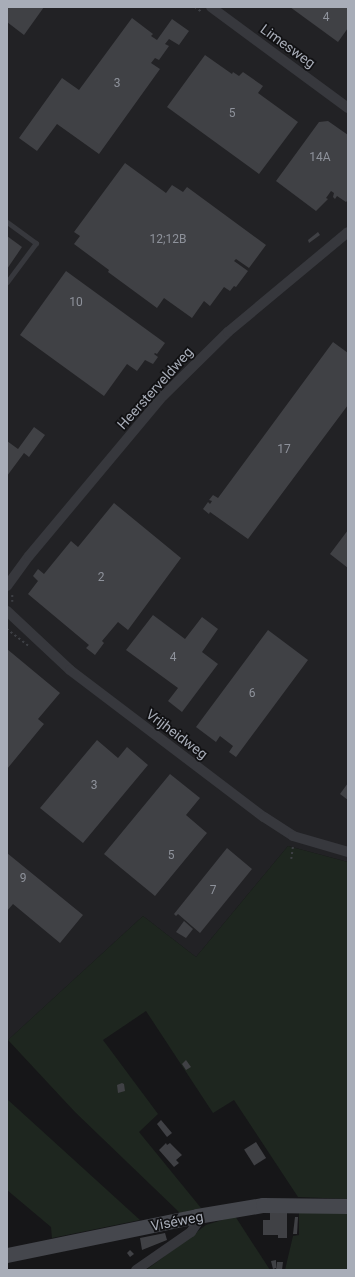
<!DOCTYPE html>
<meta charset="utf-8">
<style>
body{margin:0}
#map{position:relative;width:355px;height:1277px;overflow:hidden;background:#161618;font-family:Roboto,sans-serif}
div>[style]{position:absolute}
.built>*{inset:0;background:#222225}
.green>*{inset:0;background:#1e261f}
.building>*{inset:0;background:#404145;transform-origin:0 0}
.path>*{height:1.5px;margin-top:-0.75px;transform-origin:0;background:repeating-linear-gradient(90deg,#3d3f44 0 2px,transparent 0 5px)}
.service>*{height:5px;margin:-2.5px;padding:0 2.5px;transform-origin:2.5px;border-radius:2.5px;background:#37383d}
.minor>*{height:10px;margin:-5px;padding:0 5px;transform-origin:5px;border-radius:5px;background:#37383d}
.secondary>*{height:15px;margin:-7.5px;padding:0 7.5px;transform-origin:7.5px;border-radius:7.5px;background:#45474d}
span{translate:-50% -50%;white-space:nowrap;text-align:center;line-height:1.15;-webkit-text-stroke:3.5px #111113;paint-order:stroke}
.number-label{font-size:12px;color:#8e929b}
.number-label span{-webkit-text-stroke-width:0}
.street-label{font-size:14px;color:#a8adb8}
.frame{position:absolute;inset:0;border:8px solid #a8adb8;pointer-events:none}
</style>
<div id="map">
<div class="built">
<div style="clip-path:polygon(7px 7px,348px 7px,348px 862px,288px 846px,196px 957px,143px 916px,7px 1041px)"></div>
</div>
<div class="green">
<div style="clip-path:polygon(288px 846px,348px 862px,348px 1199px,298px 1197px,234px 1100px,213px 1113px,146px 1011px,103px 1040px,158px 1114px,139px 1132px,201px 1208px,180px 1213px,75px 1112px,8px 1040px,143px 916px,196px 957px)"></div>
<div style="clip-path:polygon(7px 1099px,140px 1220px,52px 1238px,51px 1227px,7px 1190px)"></div>
<div style="clip-path:polygon(299px 1211px,348px 1212px,348px 1270px,285px 1270px,293px 1236px,299px 1235px)"></div>
<div style="clip-path:polygon(235px 1216px,270px 1270px,146px 1270px,206px 1225px)"></div>
</div>
<div class="building">
<div style="clip-path:polygon(7px 7px,44px 7px,24px 35px,7px 22px)"></div>
<div style="clip-path:polygon(290px 7px,348px 7px,348px 28px,338px 42px)"></div>
<div style="clip-path:polygon(132px 18px,153px 34px,151px 36px,157px 40px,172px 19px,189px 31px,179px 45px,169px 39px,165px 44px,169px 46px,159px 60px,155px 58px,151px 63px,160px 69px,99px 154px,57px 124px,37px 151px,19px 138px,62px 78px,79px 90px)"></div>
<div style="clip-path:polygon(205px 55px,232px 74px,233px 72px,239px 76px,243px 72px,263px 86px,258px 93px,298px 122px,259px 174px,167px 107px)"></div>
<div style="clip-path:polygon(328px 121px,348px 135px,348px 200px,346px 202px,337px 196px,335px 199px,333px 197px,334px 193px,331px 191px,326px 198px,328px 199px,316px 211px,276px 181px,319px 122px)"></div>
<div style="clip-path:polygon(125px 163px,166px 193px,172px 185px,183px 192px,187px 187px,266px 245px,249px 268px,236px 259px,234px 261px,248px 271px,236px 287px,234px 286px,230px 291px,224px 287px,210px 306px,204px 301px,192px 318px,164px 298px,157px 308px,108px 272px,109px 270px,74px 244px,80px 236px,74px 232px)"></div>
<div style="clip-path:polygon(318px 232px,320px 235px,309px 243px,308px 240px)"></div>
<div style="clip-path:polygon(7px 236px,22px 247px,7px 269px)"></div>
<div style="clip-path:polygon(66px 271px,165px 343px,157px 354px,155px 353px,154px 354px,158px 357px,153px 364px,145px 360px,137px 371px,127px 364px,104px 396px,20px 335px)"></div>
<div style="clip-path:polygon(333px 342px,348px 353px,348px 405px,248px 539px,210px 512px,209px 514px,203px 509px,208px 502px,210px 504px,212px 501px,209px 500px,213px 495px,218px 498px)"></div>
<div style="clip-path:polygon(34px 427px,45px 435px,29px 457px,24px 453px,7px 476px,7px 441px,18px 449px)"></div>
<div style="clip-path:polygon(114px 503px,181px 558px,128px 630px,118px 622px,102px 641px,104px 643px,95px 655px,86px 648px,89px 645px,28px 594px,38px 581px,33px 576px,38px 569px,44px 574px,71px 541px,78px 547px)"></div>
<div style="clip-path:polygon(348px 530px,348px 568px,330px 554px)"></div>
<div style="clip-path:polygon(153px 615px,185px 639px,202px 617px,218px 629px,202px 652px,218px 664px,182px 712px,168px 701px,178px 688px,126px 650px)"></div>
<div style="clip-path:polygon(268px 630px,308px 660px,236px 757px,229px 752px,233px 746px,220px 736px,216px 742px,196px 727px)"></div>
<div style="clip-path:polygon(7px 649px,60px 693px,38px 719px,44px 724px,7px 769px)"></div>
<div style="clip-path:polygon(97px 740px,118px 758px,127px 747px,148px 765px,83px 843px,40px 808px)"></div>
<div style="clip-path:polygon(170px 774px,200px 798px,186px 815px,207px 833px,155px 896px,104px 854px)"></div>
<div style="clip-path:polygon(348px 783px,348px 800px,340px 794px)"></div>
<div style="clip-path:polygon(227px 848px,252px 869px,200px 933px,178px 914px,176px 916px,174px 914px)"></div>
<div style="clip-path:polygon(7px 853px,83px 915px,60px 943px,13px 904px,7px 911px)"></div>
<div style="clip-path:polygon(184px 921px,193px 929px,186px 938px,176px 932px)"></div>
<div style="clip-path:polygon(186px 1060px,191px 1067px,186px 1070px,182px 1064px)"></div>
<div style="clip-path:polygon(122px 1083px,124px 1084px,125px 1091px,118px 1093px,117px 1085px)"></div>
<div style="clip-path:polygon(161px 1120px,172px 1133px,167px 1137px,157px 1124px)"></div>
<div style="left:256px;top:1142px;width:19px;height:14px;rotate:58deg"></div>
<div style="clip-path:polygon(166px 1143px,167px 1145px,170px 1143px,182px 1155px,176px 1160px,179px 1163px,174px 1167px,159px 1150px)"></div>
<div style="clip-path:polygon(270px 1212px,287px 1213px,287px 1238px,278px 1238px,278px 1235px,263px 1235px,263px 1220px,270px 1220px)"></div>
<div style="clip-path:polygon(295px 1217px,298px 1217px,297px 1234px,293px 1234px)"></div>
<div style="clip-path:polygon(165px 1233px,167px 1240px,142px 1250px,140px 1238px)"></div>
<div style="clip-path:polygon(130px 1250px,134px 1254px,130px 1257px,127px 1253px)"></div>
<div style="clip-path:polygon(276px 1260px,276px 1268px,273px 1269px,271px 1261px)"></div>
<div style="clip-path:polygon(277px 1262px,283px 1262px,282px 1270px,276px 1270px)"></div>
</div>
<div class="path">
<div style="left:195px;top:7px;width:9px;rotate:36deg"></div>
<div style="left:12px;top:602px;width:8px;rotate:-90deg"></div>
<div style="left:7px;top:629px;width:28px;rotate:38deg"></div>
<div style="left:291px;top:859px;width:14px;rotate:-82deg"></div>
</div>
<div class="service">
<div style="left:7px;top:222px;width:36px;rotate:36deg"></div>
<div style="left:36px;top:243px;width:49px;rotate:126.6deg"></div>
</div>
<div class="minor">
<div style="left:211px;top:7px;width:170px;rotate:36.4deg"></div>
<div style="left:7px;top:586px;width:37px;rotate:-54deg"></div>
<div style="left:29px;top:556px;width:209px;rotate:-50.1deg"></div>
<div style="left:163px;top:396px;width:91px;rotate:-44.6deg"></div>
<div style="left:228px;top:332px;width:156px;rotate:-39.8deg"></div>
<div style="left:7px;top:611px;width:86px;rotate:43.1deg"></div>
<div style="left:70px;top:670px;width:243px;rotate:37.2deg"></div>
<div style="left:264px;top:817px;width:35px;rotate:33deg"></div>
<div style="left:293px;top:836px;width:57px;rotate:16.2deg"></div>
<div style="left:136px;top:1270px;width:67px;rotate:-34.6deg"></div>
<div style="left:191px;top:1232px;width:11px;rotate:-56deg"></div>
<div style="left:197px;top:1223px;width:7px;rotate:-90deg"></div>
</div>
<div class="secondary">
<div style="left:7px;top:1255px;width:194px;rotate:-11.6deg"></div>
<div style="left:197px;top:1216px;width:67px;rotate:-9.5deg"></div>
<div style="left:263px;top:1205px;width:85px;rotate:0.7deg"></div>
</div>
<div class="number-label">
<span style="left:326px;top:18px">4</span>
<span style="left:117px;top:84px">3</span>
<span style="left:232px;top:114px">5</span>
<span style="left:320px;top:158px">14A</span>
<span style="left:168px;top:240px">12;12B</span>
<span style="left:76px;top:303px">10</span>
<span style="left:284px;top:450px">17</span>
<span style="left:101px;top:578px">2</span>
<span style="left:173px;top:658px">4</span>
<span style="left:252px;top:694px">6</span>
<span style="left:94px;top:786px">3</span>
<span style="left:171px;top:856px">5</span>
<span style="left:23px;top:879px">9</span>
<span style="left:213px;top:891px">7</span>
</div>
<div class="street-label">
<span style="left:288px;top:46px;rotate:36deg">Limesweg</span>
<span style="left:155px;top:388px;rotate:-48deg">Heersterveldweg</span>
<span style="left:177px;top:734px;rotate:37deg">Vrijheidweg</span>
<span style="left:177px;top:1221px;rotate:-11deg">Viséweg</span>
</div>
<div class="frame"></div>
</div>
